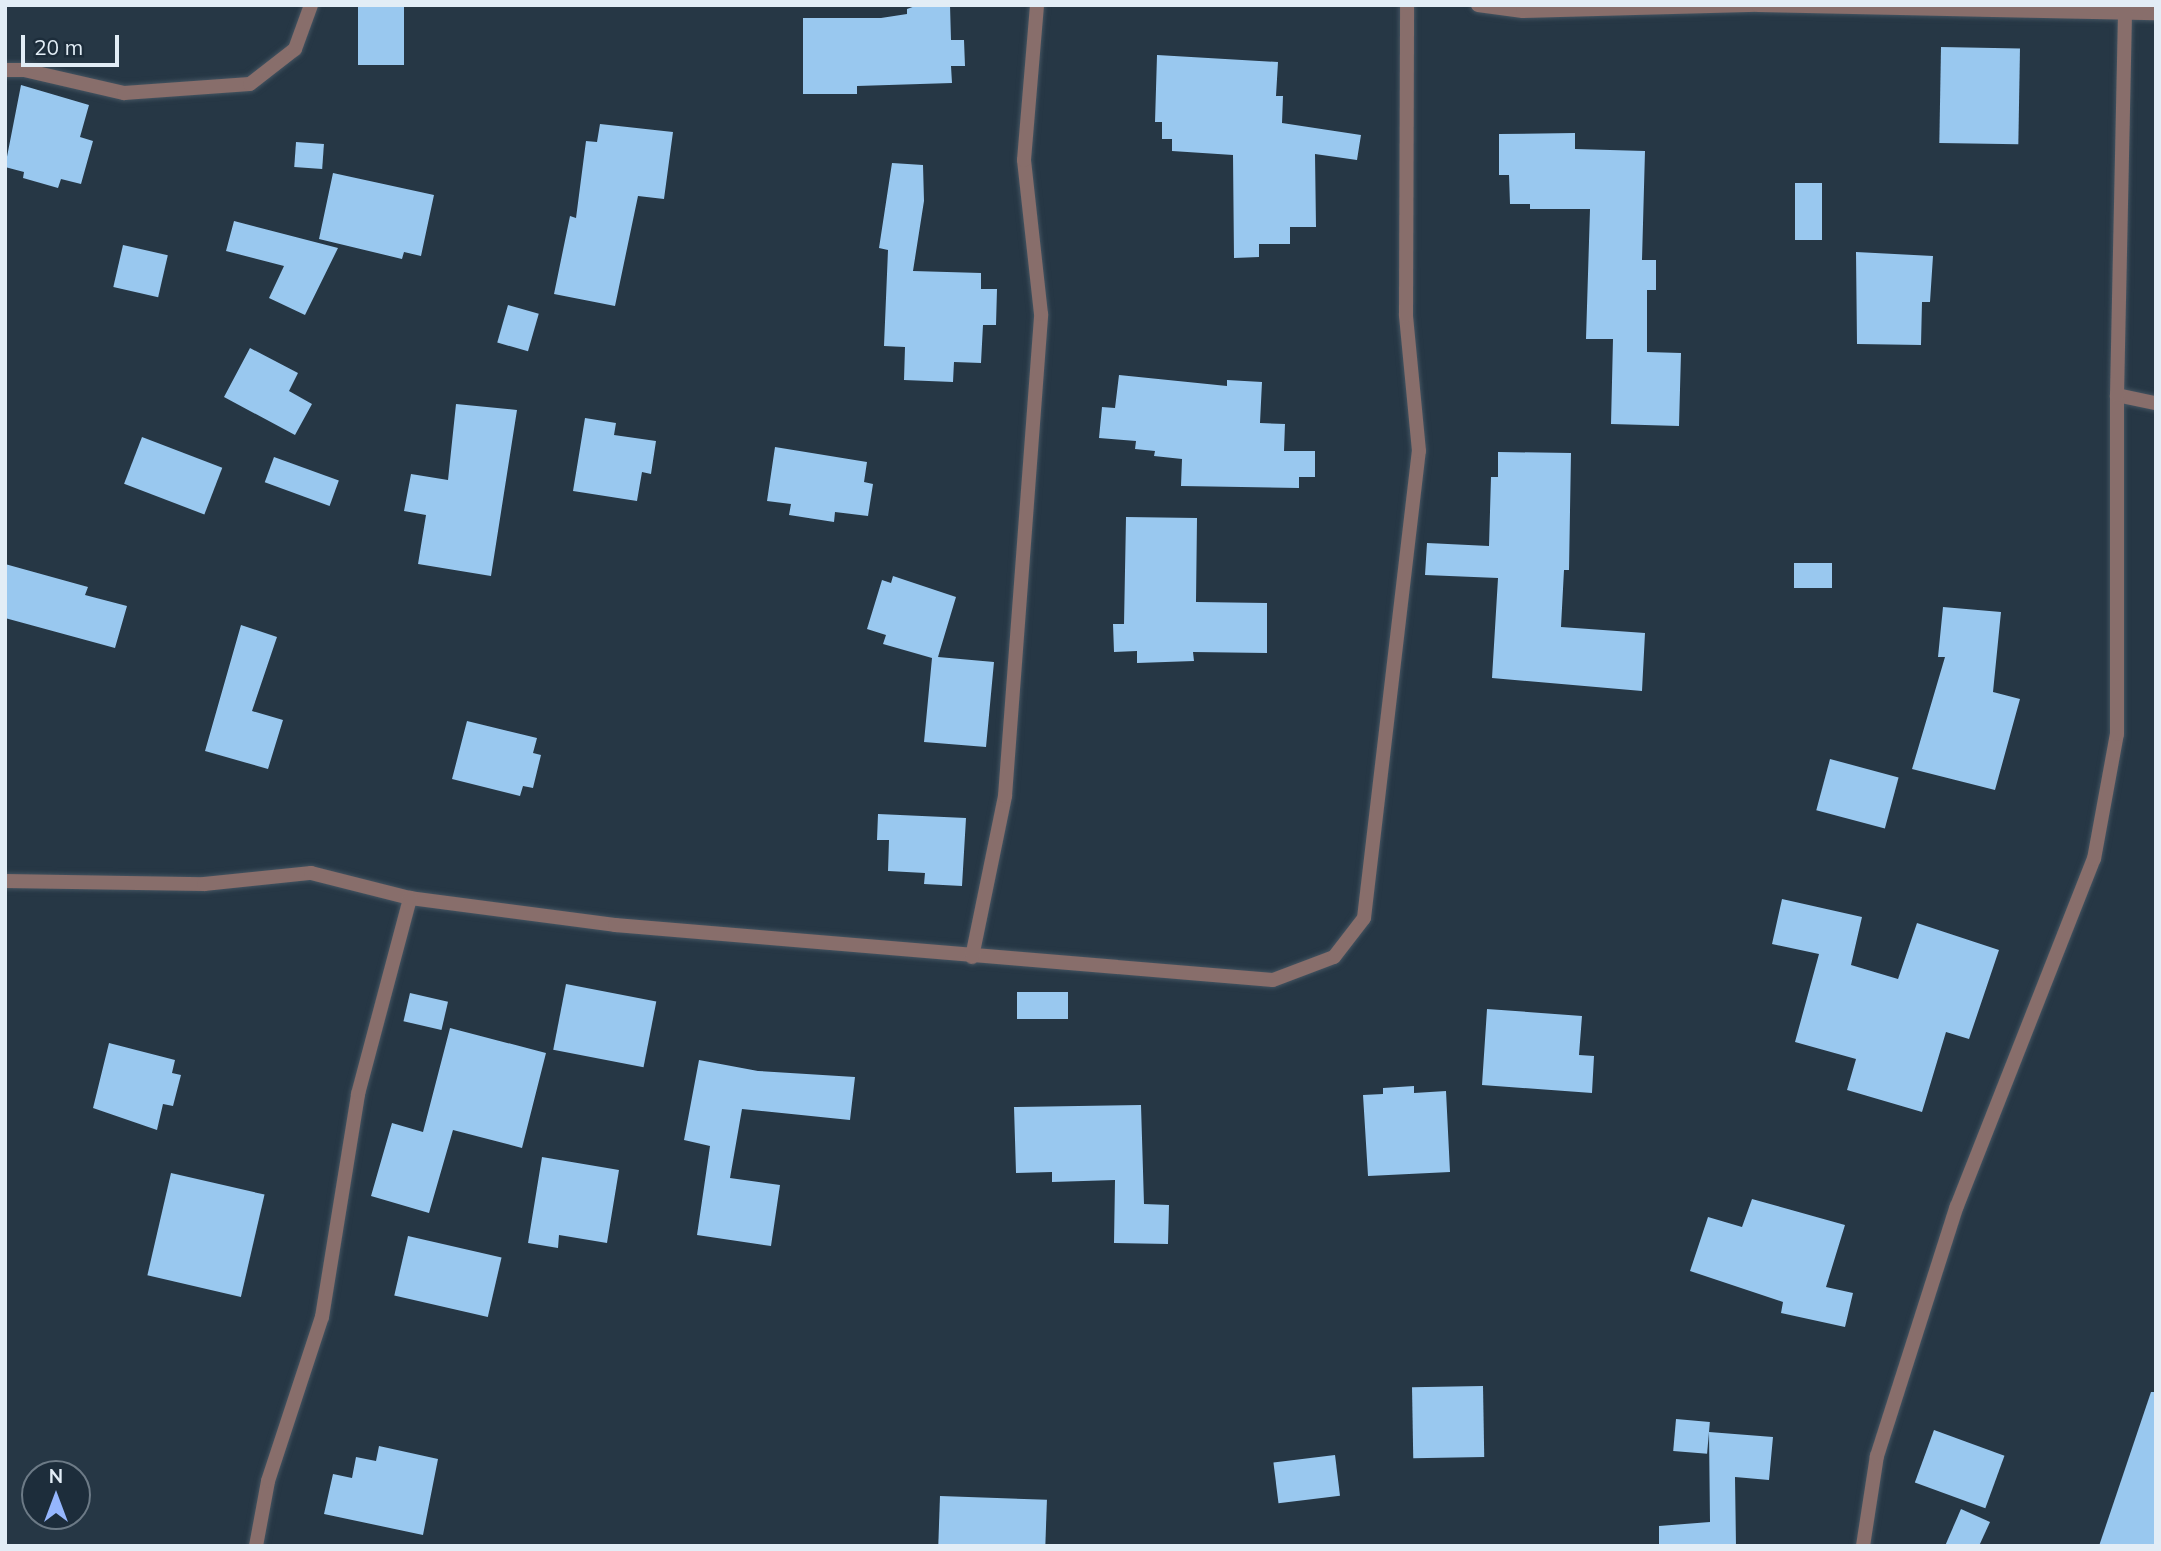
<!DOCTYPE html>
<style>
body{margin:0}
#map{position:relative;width:2161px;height:1551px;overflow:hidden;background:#263745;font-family:Mulish,sans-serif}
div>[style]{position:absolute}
.building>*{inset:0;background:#99c8ef;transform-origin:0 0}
.roads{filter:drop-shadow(0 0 2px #445461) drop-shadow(0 0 2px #445461)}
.street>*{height:14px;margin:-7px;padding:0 7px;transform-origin:7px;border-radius:7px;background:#886e6b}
span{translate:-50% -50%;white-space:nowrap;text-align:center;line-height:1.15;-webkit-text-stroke:7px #1d2d3b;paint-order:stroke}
.frame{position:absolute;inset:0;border:7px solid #e2edf6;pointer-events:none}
.north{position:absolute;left:21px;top:1460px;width:70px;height:70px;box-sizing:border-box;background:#1d2d3b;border:2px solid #6c7a86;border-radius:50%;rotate:0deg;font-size:19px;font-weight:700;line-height:28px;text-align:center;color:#e2edf6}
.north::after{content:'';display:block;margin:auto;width:24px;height:32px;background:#95b6fd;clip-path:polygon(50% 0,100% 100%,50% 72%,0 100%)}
.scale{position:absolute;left:21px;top:35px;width:98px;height:32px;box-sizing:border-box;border:4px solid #e2edf6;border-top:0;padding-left:9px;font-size:21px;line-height:24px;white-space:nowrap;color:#e2edf6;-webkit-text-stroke:5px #1d2d3b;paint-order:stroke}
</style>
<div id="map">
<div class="building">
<div style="left:358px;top:5px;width:46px;height:60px"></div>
<div style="clip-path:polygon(918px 5px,950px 5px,951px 40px,964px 40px,965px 66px,951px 66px,952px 83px,857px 86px,857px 94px,803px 94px,803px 18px,881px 18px,907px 14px,907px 9px)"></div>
<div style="left:1941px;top:47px;width:79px;height:96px;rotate:1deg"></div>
<div style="clip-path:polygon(1157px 55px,1278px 62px,1276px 96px,1283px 96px,1282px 123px,1361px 135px,1357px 160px,1315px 154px,1316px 227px,1290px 227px,1290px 244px,1259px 244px,1259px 257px,1234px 258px,1233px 155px,1172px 151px,1172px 139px,1162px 139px,1162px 122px,1155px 122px)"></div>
<div style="clip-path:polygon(21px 85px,89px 105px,80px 137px,93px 141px,81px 184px,61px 179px,58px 188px,23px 178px,24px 172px,5px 167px)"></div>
<div style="clip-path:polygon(600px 124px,673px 132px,664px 199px,638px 196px,615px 306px,554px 294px,570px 216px,576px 218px,586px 141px,597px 142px)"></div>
<div style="clip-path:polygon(1575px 133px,1575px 149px,1645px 151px,1642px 260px,1656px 260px,1656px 290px,1647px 290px,1647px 352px,1681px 353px,1679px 426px,1611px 424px,1613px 339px,1586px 339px,1590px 209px,1530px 209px,1530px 204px,1510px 204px,1509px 175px,1499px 175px,1499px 134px)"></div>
<div style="left:296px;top:142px;width:28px;height:25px;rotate:4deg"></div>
<div style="clip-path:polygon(892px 163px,923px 165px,924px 201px,913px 271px,981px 273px,981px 289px,997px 289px,996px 325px,983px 325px,981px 363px,954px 362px,953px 382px,904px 380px,905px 347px,884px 346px,888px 250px,879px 248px)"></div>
<div style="clip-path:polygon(333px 173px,434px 195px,421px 256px,404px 252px,402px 259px,319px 239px)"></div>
<div style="left:1795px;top:183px;width:27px;height:57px"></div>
<div style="clip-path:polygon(234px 221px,338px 248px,305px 315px,269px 298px,284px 266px,226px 251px)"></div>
<div style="left:123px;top:245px;width:46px;height:43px;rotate:13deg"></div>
<div style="clip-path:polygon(1856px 252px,1933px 256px,1930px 302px,1922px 302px,1921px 345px,1857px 344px)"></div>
<div style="left:508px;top:305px;width:32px;height:39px;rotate:16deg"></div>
<div style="clip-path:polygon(250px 348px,298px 373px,289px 391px,312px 404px,295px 435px,224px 397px)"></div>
<div style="clip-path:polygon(1119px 375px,1227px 386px,1227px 380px,1262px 382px,1260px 423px,1285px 424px,1284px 451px,1315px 451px,1315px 477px,1299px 477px,1299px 488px,1181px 486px,1182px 459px,1154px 456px,1155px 451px,1135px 449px,1136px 441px,1099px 438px,1102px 407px,1115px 408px)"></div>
<div style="clip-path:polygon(456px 404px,517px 410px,491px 576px,418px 564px,426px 515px,404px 511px,411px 474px,448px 480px)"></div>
<div style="clip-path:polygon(585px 418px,616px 423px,614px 435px,656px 441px,651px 474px,642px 472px,637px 501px,573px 491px)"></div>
<div style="left:142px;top:437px;width:86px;height:50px;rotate:21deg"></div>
<div style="clip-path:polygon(775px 447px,867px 462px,864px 482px,873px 484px,868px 516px,835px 512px,834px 522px,789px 515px,791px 504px,767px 501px)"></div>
<div style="clip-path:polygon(1498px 452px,1571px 453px,1569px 570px,1564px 570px,1561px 627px,1645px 633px,1642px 691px,1492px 678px,1498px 578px,1425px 575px,1427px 543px,1489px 546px,1491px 477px,1498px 477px)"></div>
<div style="left:274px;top:457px;width:69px;height:27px;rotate:20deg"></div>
<div style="clip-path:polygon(1126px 517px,1197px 518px,1196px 602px,1267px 603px,1267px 653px,1193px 652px,1194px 661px,1137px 663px,1137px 651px,1114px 652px,1113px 624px,1124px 624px)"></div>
<div style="left:1794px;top:563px;width:38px;height:25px"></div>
<div style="clip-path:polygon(5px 564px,88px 587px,85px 595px,127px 606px,115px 648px,5px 618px)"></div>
<div style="clip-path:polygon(893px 576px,956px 597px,938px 657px,994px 662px,986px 747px,924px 742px,932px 658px,883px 644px,886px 635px,867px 629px,882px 580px,891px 583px)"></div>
<div style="clip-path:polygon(1943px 607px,2001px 612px,1993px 692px,2020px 699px,1995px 790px,1912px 769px,1945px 657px,1938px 657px)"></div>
<div style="clip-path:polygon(241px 625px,277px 637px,252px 711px,283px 720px,268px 769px,205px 751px)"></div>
<div style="clip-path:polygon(467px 721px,537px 738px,533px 753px,541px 755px,533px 788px,523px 786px,520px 796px,452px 779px)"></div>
<div style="left:1830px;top:759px;width:71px;height:53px;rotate:15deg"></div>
<div style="clip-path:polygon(878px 814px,966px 818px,962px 886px,924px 884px,925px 873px,888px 871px,889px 840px,877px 840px)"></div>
<div style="clip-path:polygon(1782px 899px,1862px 917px,1851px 965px,1898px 979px,1917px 923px,1999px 950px,1969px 1039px,1946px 1032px,1922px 1112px,1847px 1090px,1856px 1059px,1795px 1042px,1819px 954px,1772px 944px)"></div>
<div style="left:566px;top:984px;width:92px;height:67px;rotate:11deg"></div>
<div style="left:1017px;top:992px;width:51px;height:27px"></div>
<div style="left:410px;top:993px;width:39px;height:29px;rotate:13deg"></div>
<div style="clip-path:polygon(1487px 1009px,1582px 1016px,1579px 1055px,1594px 1056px,1592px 1093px,1482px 1085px)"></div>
<div style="clip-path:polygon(450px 1028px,546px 1053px,522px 1148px,453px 1130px,429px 1213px,371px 1196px,392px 1123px,423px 1132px)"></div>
<div style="clip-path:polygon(109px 1043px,175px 1060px,172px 1073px,181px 1075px,173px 1106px,163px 1104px,157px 1130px,93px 1108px)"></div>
<div style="clip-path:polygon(699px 1060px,758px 1071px,855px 1077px,850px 1120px,742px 1109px,730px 1178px,780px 1185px,771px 1246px,697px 1235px,710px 1146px,684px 1140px)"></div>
<div style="clip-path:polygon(1414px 1086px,1414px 1093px,1446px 1091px,1450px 1172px,1368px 1176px,1363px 1095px,1383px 1094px,1383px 1088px)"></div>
<div style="clip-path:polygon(1141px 1105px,1144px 1204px,1169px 1205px,1168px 1244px,1114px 1243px,1115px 1180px,1052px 1182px,1052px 1172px,1016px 1173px,1014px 1107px)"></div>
<div style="clip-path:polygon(542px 1157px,619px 1170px,607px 1243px,559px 1235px,558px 1248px,528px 1243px)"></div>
<div style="left:171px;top:1173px;width:96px;height:105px;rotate:13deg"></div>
<div style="clip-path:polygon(1752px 1199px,1845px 1225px,1826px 1287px,1853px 1293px,1845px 1327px,1781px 1313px,1783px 1302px,1690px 1271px,1708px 1217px,1742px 1227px)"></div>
<div style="left:408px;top:1236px;width:96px;height:61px;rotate:13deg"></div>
<div style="left:1483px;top:1386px;width:71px;height:71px;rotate:89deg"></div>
<div style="clip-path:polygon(2151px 1392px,2156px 1392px,2156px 1546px,2099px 1546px)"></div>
<div style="left:1676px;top:1419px;width:34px;height:32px;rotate:5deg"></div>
<div style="left:1934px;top:1430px;width:75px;height:56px;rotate:20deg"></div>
<div style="clip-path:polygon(1709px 1432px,1773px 1437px,1769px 1480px,1735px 1477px,1736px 1546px,1659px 1546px,1659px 1526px,1710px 1522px)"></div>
<div style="clip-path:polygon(379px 1446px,438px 1459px,423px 1535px,324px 1514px,333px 1474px,352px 1478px,356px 1457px,376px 1461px)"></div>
<div style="left:1335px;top:1455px;width:41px;height:62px;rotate:83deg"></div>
<div style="left:940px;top:1496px;width:107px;height:50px;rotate:2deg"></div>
<div style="clip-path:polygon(1961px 1509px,1990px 1522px,1979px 1546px,1945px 1546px)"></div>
</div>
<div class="roads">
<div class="street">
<div style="left:1478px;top:5px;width:45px;rotate:7.6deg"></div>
<div style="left:1523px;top:11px;width:235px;rotate:-1.5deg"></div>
<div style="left:1758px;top:5px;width:398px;rotate:1.2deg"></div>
<div style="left:5px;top:70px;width:19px"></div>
<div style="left:24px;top:70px;width:103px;rotate:13deg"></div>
<div style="left:124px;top:93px;width:126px;rotate:-4.1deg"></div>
<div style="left:250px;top:84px;width:57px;rotate:-37.9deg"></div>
<div style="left:295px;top:49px;width:47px;rotate:-70deg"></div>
<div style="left:2117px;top:395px;width:40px;rotate:12deg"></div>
<div style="left:5px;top:881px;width:199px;rotate:0.9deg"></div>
<div style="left:204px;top:884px;width:108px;rotate:-5.9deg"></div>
<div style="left:311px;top:873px;width:102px;rotate:14.2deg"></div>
<div style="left:410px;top:898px;width:207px;rotate:7.5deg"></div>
<div style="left:615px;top:925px;width:660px;rotate:4.78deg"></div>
<div style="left:1273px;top:980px;width:65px;rotate:-20.7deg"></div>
<div style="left:1334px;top:957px;width:49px;rotate:-52.4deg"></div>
<div style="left:1364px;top:918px;width:470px;rotate:-83.3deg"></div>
<div style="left:1419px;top:451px;width:137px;rotate:-95.5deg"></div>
<div style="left:1406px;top:315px;width:310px;rotate:-89.8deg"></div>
<div style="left:972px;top:957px;width:164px;rotate:-78.4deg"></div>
<div style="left:1005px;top:796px;width:483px;rotate:-85.7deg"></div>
<div style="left:1041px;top:314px;width:155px;rotate:-96.3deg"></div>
<div style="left:1024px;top:160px;width:156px;rotate:-85.2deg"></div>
<div style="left:256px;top:1546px;width:66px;rotate:-79.5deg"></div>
<div style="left:268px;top:1481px;width:173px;rotate:-71.8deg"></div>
<div style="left:322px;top:1317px;width:226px;rotate:-80.8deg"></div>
<div style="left:358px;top:1094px;width:203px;rotate:-75.1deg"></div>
<div style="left:1863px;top:1546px;width:91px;rotate:-81.2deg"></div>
<div style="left:1877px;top:1456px;width:262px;rotate:-72.3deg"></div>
<div style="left:1957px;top:1206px;width:373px;rotate:-68.5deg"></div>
<div style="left:2094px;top:859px;width:127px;rotate:-79.6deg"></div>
<div style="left:2117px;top:734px;width:339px;rotate:-90deg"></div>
<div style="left:2117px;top:395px;width:390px;rotate:-88.8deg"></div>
</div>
</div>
<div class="frame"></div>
<div class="north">N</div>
<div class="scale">20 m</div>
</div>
